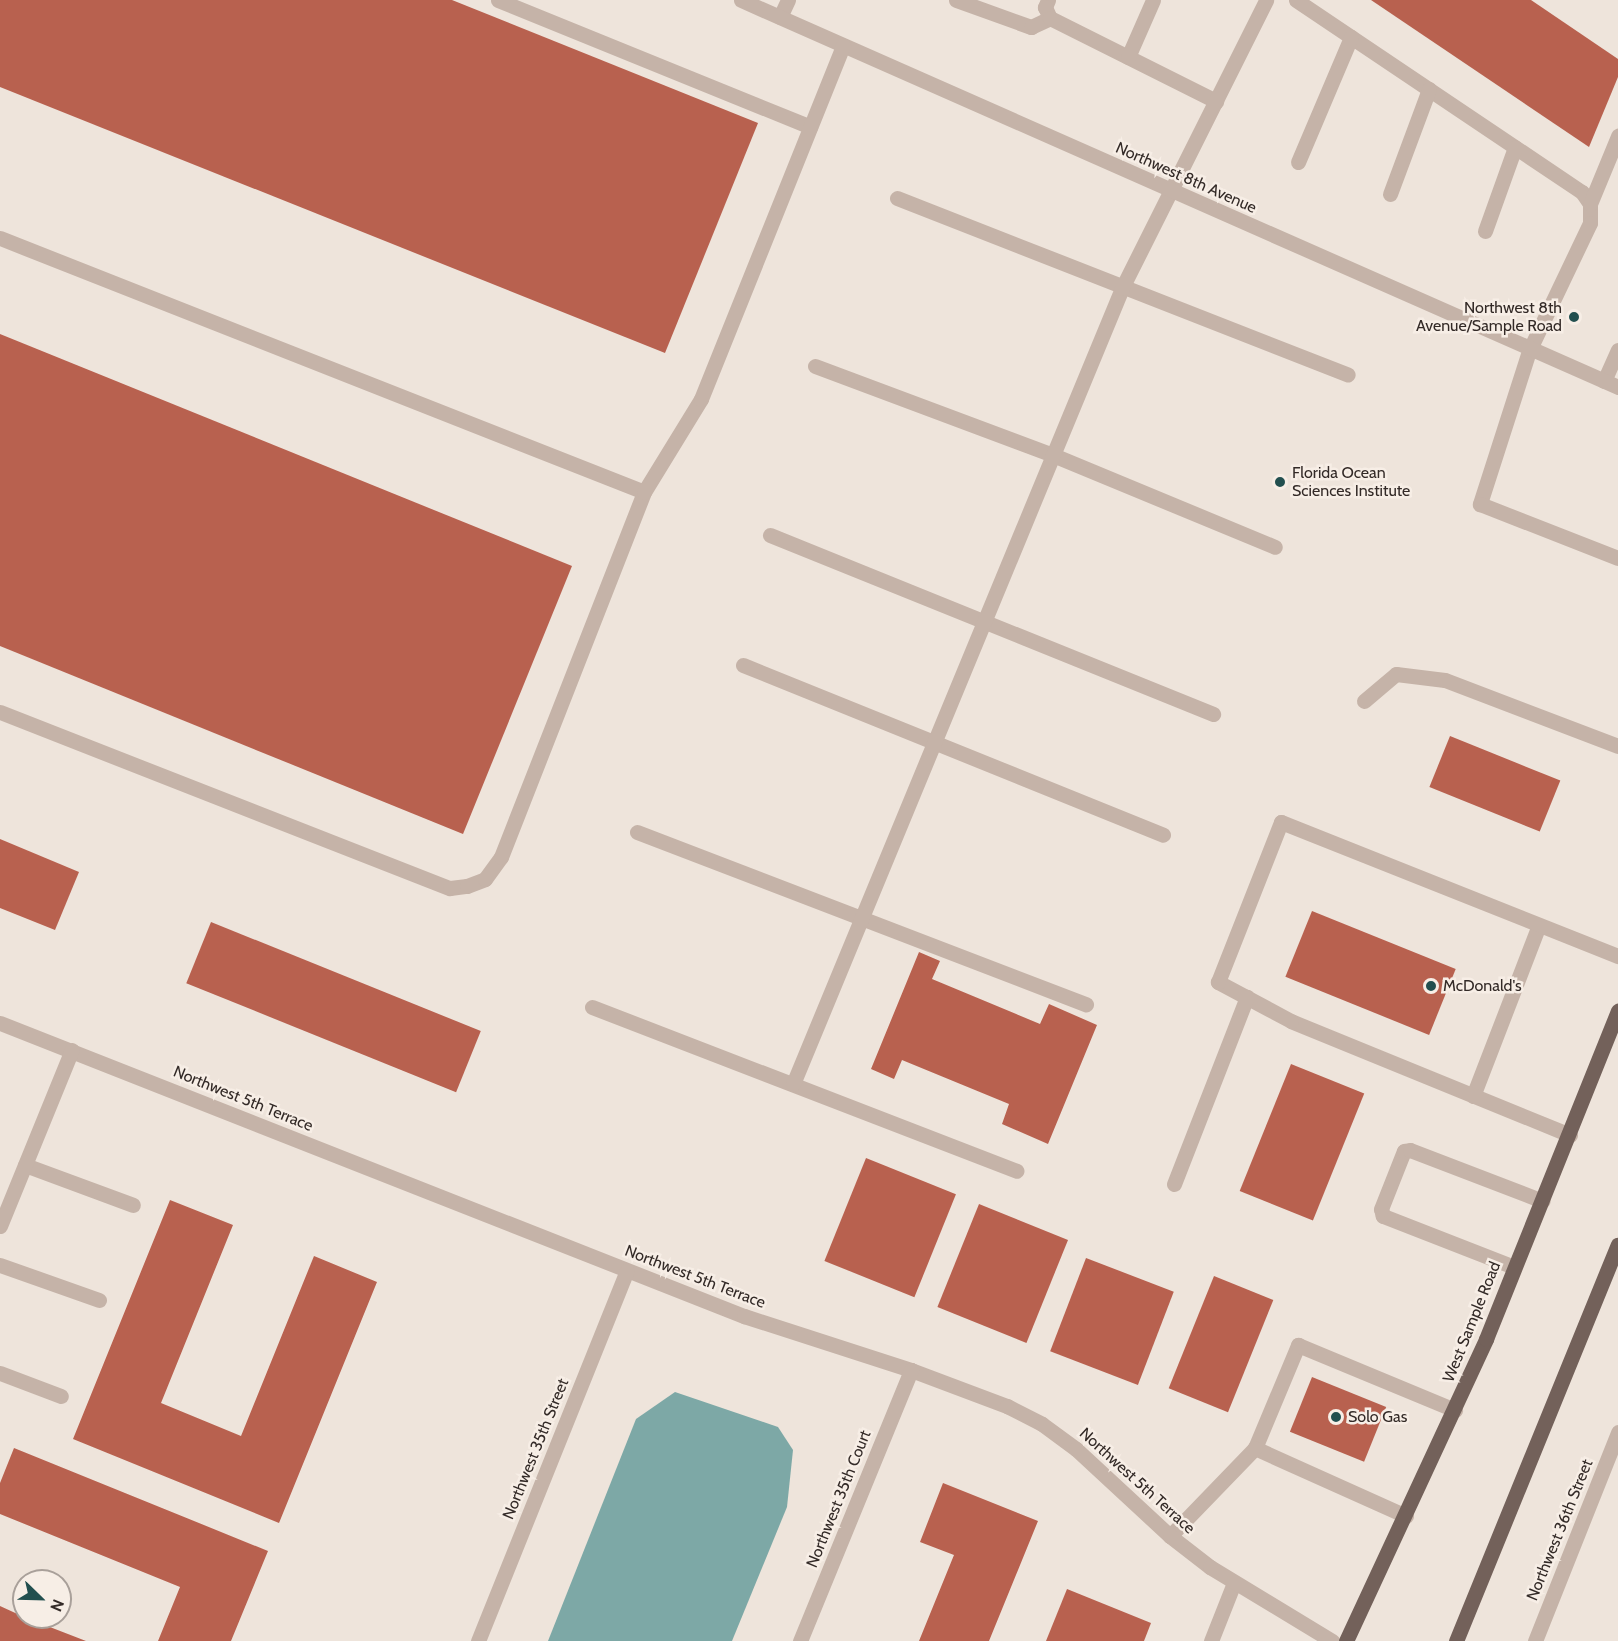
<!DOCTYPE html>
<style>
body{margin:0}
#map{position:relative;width:1618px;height:1641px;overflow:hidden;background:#eee4db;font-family:Cabin,sans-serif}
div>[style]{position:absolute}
.water>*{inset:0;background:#7da8a6}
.building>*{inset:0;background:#b8614f;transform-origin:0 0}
.lane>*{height:15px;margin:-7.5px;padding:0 7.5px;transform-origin:7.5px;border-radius:7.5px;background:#c5b3a8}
.street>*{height:15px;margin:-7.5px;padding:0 7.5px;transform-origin:7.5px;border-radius:7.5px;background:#c5b3a8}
.primary>*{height:15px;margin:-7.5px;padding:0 7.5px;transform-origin:7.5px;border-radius:7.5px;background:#73615a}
.dots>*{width:16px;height:16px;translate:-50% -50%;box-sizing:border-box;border:3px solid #f7eee6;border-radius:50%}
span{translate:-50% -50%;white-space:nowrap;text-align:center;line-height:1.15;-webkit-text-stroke:5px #f7eee6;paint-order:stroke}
.street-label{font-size:16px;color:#332a27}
.poi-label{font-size:16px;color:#332a27}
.right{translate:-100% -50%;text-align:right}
.left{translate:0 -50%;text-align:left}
.north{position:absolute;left:12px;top:1569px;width:60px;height:60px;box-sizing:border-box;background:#f7eee6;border:2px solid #a9a09a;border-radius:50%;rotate:113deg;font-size:16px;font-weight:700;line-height:24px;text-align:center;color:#332a27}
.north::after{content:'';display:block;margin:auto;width:21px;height:27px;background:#224f4f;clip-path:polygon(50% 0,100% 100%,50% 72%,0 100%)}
</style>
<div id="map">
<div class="water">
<div style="clip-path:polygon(675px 1392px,778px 1427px,793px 1450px,787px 1507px,732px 1641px,548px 1641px,636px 1419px)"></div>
</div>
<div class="building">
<div style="clip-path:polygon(0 0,452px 0,758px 123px,665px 353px,0 87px)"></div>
<div style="clip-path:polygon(1371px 0,1531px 0,1618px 59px,1618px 77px,1589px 147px)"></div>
<div style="clip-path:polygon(0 334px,572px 566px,463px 834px,0 646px)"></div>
<div style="left:1450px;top:736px;width:119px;height:55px;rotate:22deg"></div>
<div style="clip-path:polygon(0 839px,79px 872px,55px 930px,0 908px)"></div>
<div style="left:1312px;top:911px;width:155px;height:71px;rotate:22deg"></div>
<div style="left:211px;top:922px;width:291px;height:66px;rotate:22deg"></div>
<div style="clip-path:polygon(919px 952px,940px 961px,932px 979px,1040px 1024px,1049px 1004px,1097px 1025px,1048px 1144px,1002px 1124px,1009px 1104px,902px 1060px,894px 1079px,871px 1069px)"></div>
<div style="left:1291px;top:1064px;width:79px;height:137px;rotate:22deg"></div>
<div style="left:866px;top:1158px;width:97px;height:111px;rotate:22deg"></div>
<div style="clip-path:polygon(170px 1200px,233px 1225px,161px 1403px,241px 1436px,314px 1256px,377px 1282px,279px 1523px,73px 1439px)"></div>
<div style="left:979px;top:1204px;width:96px;height:111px;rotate:22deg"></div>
<div style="left:1086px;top:1258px;width:94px;height:100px;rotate:21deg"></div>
<div style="left:1214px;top:1276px;width:64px;height:121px;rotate:22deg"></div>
<div style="left:1312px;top:1377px;width:80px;height:59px;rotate:22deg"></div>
<div style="clip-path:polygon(14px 1448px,268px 1551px,231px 1641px,158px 1641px,180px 1587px,0 1514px,0 1483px)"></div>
<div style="clip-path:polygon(943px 1483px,1038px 1521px,989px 1641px,919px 1641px,954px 1555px,920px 1542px)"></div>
<div style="clip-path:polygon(1067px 1589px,1151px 1623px,1144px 1641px,1046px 1641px)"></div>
<div style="clip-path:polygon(0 1606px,24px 1617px,86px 1641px,0 1641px)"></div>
</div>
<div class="lane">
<div style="left:498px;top:0;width:337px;rotate:22.1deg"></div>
<div style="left:956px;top:0;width:80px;rotate:19.8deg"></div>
<div style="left:1031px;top:27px;width:21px;rotate:-25deg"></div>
<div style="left:1048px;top:0;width:8px;rotate:113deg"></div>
<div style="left:1045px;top:7px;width:12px;rotate:66deg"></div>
<div style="left:1050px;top:18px;width:186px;rotate:26.6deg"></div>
<div style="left:1296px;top:0;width:344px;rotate:33.9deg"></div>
<div style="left:1582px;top:192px;width:14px;rotate:56deg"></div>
<div style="left:1590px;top:204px;width:19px;rotate:90deg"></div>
<div style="left:1590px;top:223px;width:142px;rotate:115.5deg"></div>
<div style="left:1529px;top:351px;width:161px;rotate:107.8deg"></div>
<div style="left:1480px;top:504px;width:148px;rotate:21.4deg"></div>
<div style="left:780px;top:17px;width:19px;rotate:-65deg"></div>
<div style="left:1128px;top:57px;width:62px;rotate:-66.3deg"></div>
<div style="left:1298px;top:162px;width:136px;rotate:-67deg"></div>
<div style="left:1390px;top:194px;width:112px;rotate:-69.6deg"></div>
<div style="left:897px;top:198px;width:484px;rotate:21.4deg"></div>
<div style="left:1590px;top:204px;width:74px;rotate:-67.6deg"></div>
<div style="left:1485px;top:231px;width:89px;rotate:-70.3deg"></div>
<div style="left:815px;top:366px;width:254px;rotate:20.5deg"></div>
<div style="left:1053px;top:455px;width:240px;rotate:22.5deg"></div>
<div style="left:1604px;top:381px;width:34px;rotate:-66deg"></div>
<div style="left:770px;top:535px;width:478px;rotate:22deg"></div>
<div style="left:743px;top:665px;width:453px;rotate:22deg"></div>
<div style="left:1364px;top:701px;width:42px;rotate:-40.2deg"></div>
<div style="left:1396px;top:674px;width:49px;rotate:7deg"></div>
<div style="left:1445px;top:680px;width:185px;rotate:20.9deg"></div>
<div style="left:0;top:712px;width:483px;rotate:21.4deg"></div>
<div style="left:450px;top:888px;width:17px;rotate:-7deg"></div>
<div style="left:467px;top:886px;width:19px;rotate:-21deg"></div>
<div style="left:485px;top:879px;width:27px;rotate:-54deg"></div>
<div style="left:501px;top:857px;width:392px;rotate:-68.6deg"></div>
<div style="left:637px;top:832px;width:481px;rotate:21deg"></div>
<div style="left:592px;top:1007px;width:455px;rotate:21.1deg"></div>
<div style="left:793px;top:1084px;width:861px;rotate:-67.54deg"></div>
<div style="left:1122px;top:288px;width:322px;rotate:-63.4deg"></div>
<div style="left:1473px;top:1096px;width:183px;rotate:-68.9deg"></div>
<div style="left:1570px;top:1135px;width:301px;rotate:-157.8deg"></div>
<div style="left:1291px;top:1021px;width:83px;rotate:-151.9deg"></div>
<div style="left:1218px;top:982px;width:172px;rotate:-68.5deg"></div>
<div style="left:1281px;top:822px;width:363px;rotate:21.7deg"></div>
<div style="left:25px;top:1165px;width:115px;rotate:20.3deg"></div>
<div style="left:1174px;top:1184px;width:201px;rotate:-68.7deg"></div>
<div style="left:0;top:1265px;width:105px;rotate:19.5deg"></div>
<div style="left:1514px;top:1267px;width:141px;rotate:-158.7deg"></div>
<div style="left:1383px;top:1216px;width:7px;rotate:-106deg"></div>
<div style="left:1381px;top:1209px;width:62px;rotate:-68.4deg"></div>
<div style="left:1404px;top:1151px;width:6px;rotate:-9deg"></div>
<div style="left:1410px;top:1150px;width:142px;rotate:21deg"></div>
<div style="left:0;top:1373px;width:65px;rotate:20.7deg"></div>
<div style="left:1406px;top:1516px;width:166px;rotate:-155.8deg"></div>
<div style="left:1255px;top:1448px;width:112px;rotate:-67.3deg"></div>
<div style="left:1298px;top:1345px;width:170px;rotate:22.5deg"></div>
<div style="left:1170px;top:1536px;width:122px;rotate:-46deg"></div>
<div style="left:1211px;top:1641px;width:62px;rotate:-68.4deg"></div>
</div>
<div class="street">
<div style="left:741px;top:0;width:959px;rotate:23.81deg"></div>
<div style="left:0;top:238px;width:692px;rotate:21.52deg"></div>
<div style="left:644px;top:492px;width:109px;rotate:-58.5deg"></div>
<div style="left:701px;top:399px;width:381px;rotate:-68.1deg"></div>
<div style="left:0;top:1023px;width:800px;rotate:21.5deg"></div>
<div style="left:744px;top:1316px;width:176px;rotate:17.9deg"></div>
<div style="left:911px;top:1370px;width:103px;rotate:20.6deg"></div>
<div style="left:1007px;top:1406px;width:39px;rotate:27deg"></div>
<div style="left:1042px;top:1424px;width:42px;rotate:36.3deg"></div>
<div style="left:1076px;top:1449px;width:128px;rotate:42.8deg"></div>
<div style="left:1170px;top:1536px;width:51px;rotate:37.8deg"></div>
<div style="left:1210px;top:1567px;width:143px;rotate:31.2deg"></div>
<div style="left:0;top:1226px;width:190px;rotate:-67.8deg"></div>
<div style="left:478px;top:1641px;width:399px;rotate:-68.1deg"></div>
<div style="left:800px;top:1641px;width:293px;rotate:-67.7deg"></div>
<div style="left:1535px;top:1641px;width:225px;rotate:-68.3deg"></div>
</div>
<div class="primary">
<div style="left:1346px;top:1641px;width:333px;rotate:-65.1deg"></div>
<div style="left:1486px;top:1339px;width:354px;rotate:-68.1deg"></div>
<div style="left:1456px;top:1641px;width:428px;rotate:-67.8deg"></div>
</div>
<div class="dots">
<div style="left:1574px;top:317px;background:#224f4f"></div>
<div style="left:1280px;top:482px;background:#224f4f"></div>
<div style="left:1431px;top:986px;background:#224f4f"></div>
<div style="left:1336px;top:1417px;background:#224f4f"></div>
</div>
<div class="street-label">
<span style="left:1186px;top:178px;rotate:24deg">Northwest 8th Avenue</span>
<span style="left:243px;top:1099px;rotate:22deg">Northwest 5th Terrace</span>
<span style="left:695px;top:1277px;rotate:21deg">Northwest 5th Terrace</span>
<span style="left:1472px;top:1322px;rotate:-68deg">West Sample Road</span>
<span style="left:536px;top:1449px;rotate:-68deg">Northwest 35th Street</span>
<span style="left:1137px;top:1481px;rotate:42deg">Northwest 5th Terrace</span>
<span style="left:839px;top:1499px;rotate:-68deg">Northwest 35th Court</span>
<span style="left:1560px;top:1530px;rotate:-68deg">Northwest 36th Street</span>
</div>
<div class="poi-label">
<span class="right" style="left:1562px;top:317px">Northwest 8th<br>Avenue/Sample Road</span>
<span class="left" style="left:1292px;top:482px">Florida Ocean<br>Sciences Institute</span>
<span class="left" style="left:1443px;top:986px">McDonald's</span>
<span class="left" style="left:1348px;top:1417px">Solo Gas</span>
</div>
<div class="north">N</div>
</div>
